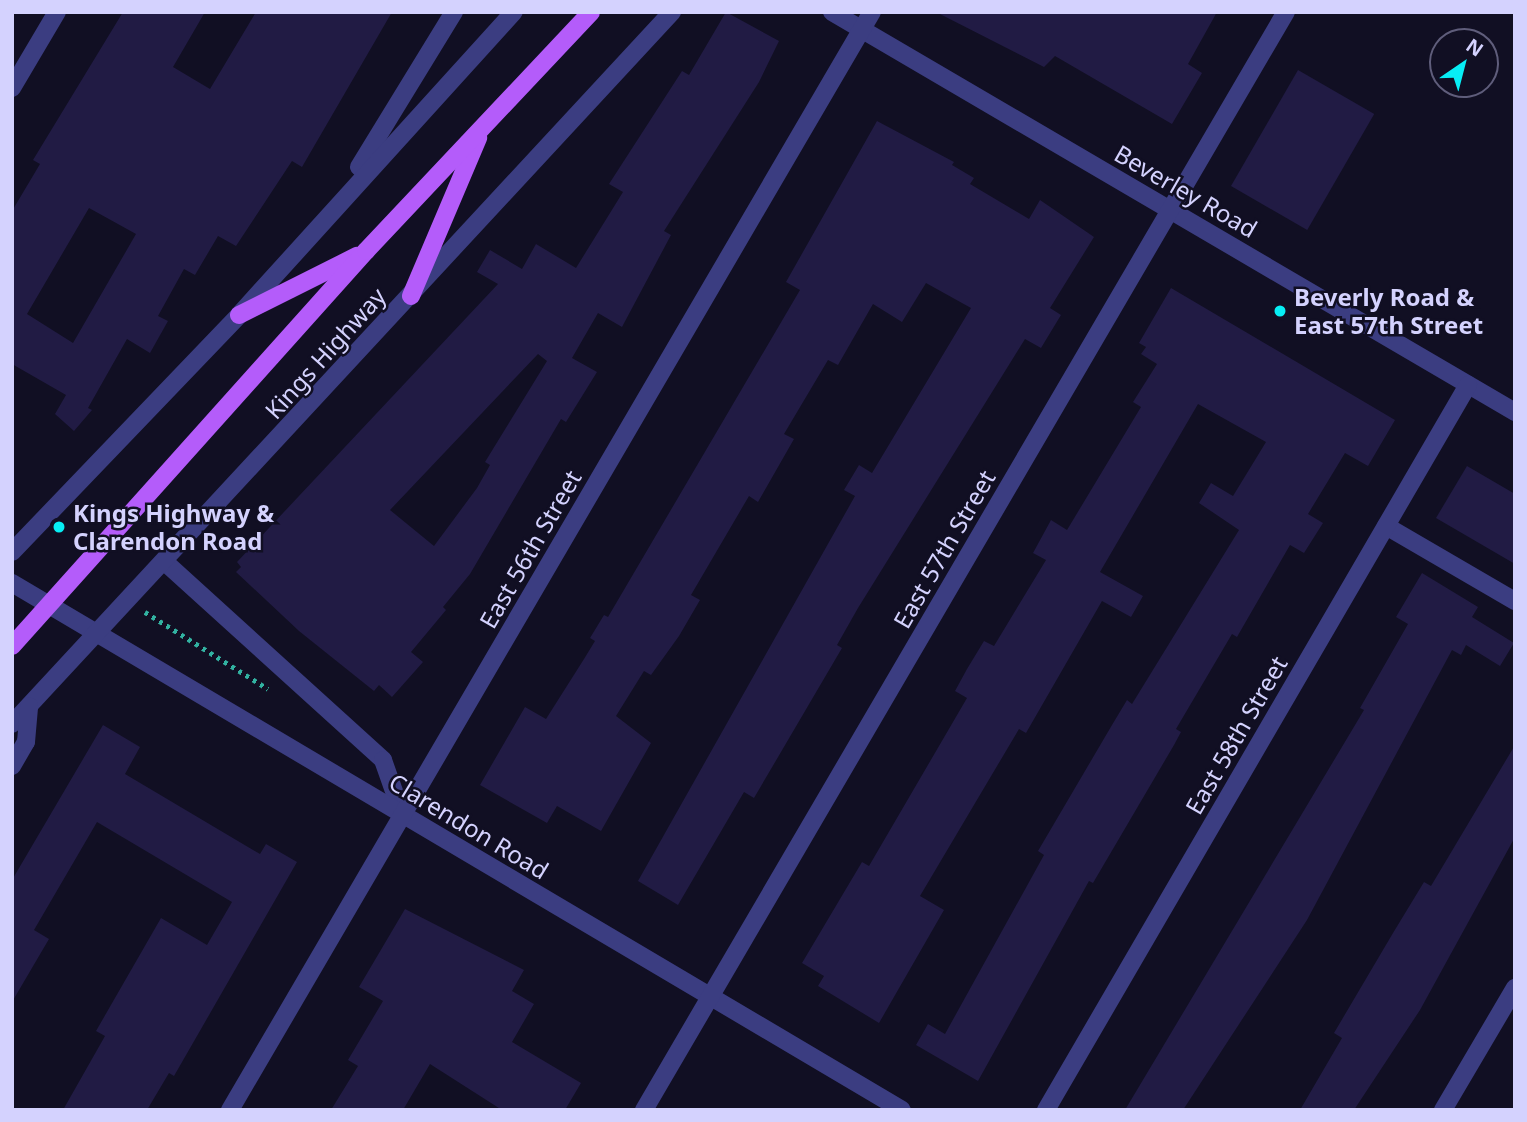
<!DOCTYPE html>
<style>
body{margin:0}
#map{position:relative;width:1527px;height:1122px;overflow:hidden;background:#110f23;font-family:"Noto Sans",sans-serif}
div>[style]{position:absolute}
.building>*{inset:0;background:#211b44;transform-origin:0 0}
.path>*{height:4.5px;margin-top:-2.25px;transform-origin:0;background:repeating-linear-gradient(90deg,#32b2a1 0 3.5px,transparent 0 8.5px)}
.minor>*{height:18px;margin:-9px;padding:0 9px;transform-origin:9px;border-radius:9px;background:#3b3d81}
.major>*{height:18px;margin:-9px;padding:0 9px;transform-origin:9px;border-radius:9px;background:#b45cfa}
.dots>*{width:19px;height:19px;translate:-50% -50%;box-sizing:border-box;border:4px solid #110f23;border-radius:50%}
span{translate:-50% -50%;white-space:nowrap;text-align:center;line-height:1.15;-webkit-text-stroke:5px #110f23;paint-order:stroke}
.street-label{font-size:24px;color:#d4d2fe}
.poi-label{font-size:24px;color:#d4d2fe;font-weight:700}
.left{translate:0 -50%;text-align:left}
.frame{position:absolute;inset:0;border:14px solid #d4d2fe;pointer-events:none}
.north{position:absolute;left:1429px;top:28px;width:70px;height:70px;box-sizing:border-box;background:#110f23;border:2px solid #5f5d7b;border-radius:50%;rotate:35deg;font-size:19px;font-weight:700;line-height:28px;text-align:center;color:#d4d2fe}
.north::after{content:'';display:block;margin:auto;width:24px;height:32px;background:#07eef5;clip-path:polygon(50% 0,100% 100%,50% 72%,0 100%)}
</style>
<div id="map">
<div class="building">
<div style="clip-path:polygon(evenodd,123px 12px,205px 12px,173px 67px,210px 89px,256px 12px,392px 12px,302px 167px,292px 161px,236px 246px,218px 236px,195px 275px,184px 269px,158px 316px,168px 321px,150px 353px,127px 339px,88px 408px,92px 410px,74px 431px,55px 414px,66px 395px,12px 364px,12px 211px,40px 164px,33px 160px,123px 12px,89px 208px,136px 234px,73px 343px,27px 314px,89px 208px)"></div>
<div style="clip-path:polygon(evenodd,726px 12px,779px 41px,759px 82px,664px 231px,671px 235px,622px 327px,598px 313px,572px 358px,597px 372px,566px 422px,561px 419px,470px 574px,443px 607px,446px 610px,411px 652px,423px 662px,392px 697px,379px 685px,374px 691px,299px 631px,236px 572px,241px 567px,237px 562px,498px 284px,477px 272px,490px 250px,522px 269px,536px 244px,576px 268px,623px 192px,609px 184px,682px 71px,689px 75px,726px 12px,538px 354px,547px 361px,485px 462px,490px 465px,477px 488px,434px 546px,390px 510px,538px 354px)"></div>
<div style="clip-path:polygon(936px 12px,1217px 12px,1188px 64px,1202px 73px,1172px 124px,1055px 56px,1044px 67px)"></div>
<div style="left:1298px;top:70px;width:88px;height:134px;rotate:30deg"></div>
<div style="clip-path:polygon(877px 121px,954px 162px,952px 165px,974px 178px,970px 184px,1029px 219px,1040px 200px,1094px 237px,1050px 308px,1061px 315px,1041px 348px,1025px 339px,858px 608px,837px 645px,842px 648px,754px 798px,744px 792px,678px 905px,638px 881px,855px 496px,844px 490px,859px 465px,872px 473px,971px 308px,926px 283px,902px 322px,873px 304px,838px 365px,828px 360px,784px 434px,794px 439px,758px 502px,749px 496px,691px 595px,700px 600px,679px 636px,651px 675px,644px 671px,616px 716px,651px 743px,601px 831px,557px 806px,547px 823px,480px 785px,525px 707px,546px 719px,584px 659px,595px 641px,590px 638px,604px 615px,608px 617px,800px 290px,786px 282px)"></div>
<div style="clip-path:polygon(1171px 288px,1395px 420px,1368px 466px,1345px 453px,1308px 514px,1323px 523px,1304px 553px,1290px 545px,1237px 637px,1232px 634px,1176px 729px,1181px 732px,1174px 745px,1093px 883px,1089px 881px,978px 1081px,916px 1045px,928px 1024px,945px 1034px,1044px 855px,1038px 851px,1112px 725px,1127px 700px,1132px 704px,1239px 530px,1199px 503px,1211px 483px,1233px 496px,1266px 442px,1198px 404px,1100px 572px,1143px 596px,1131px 617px,1102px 601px,1026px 733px,1019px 729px,920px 896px,944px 910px,879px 1023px,818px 986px,824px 976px,802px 963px,862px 862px,869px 866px,967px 698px,955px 691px,967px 669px,984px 641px,994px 646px,1046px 560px,1033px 553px,1051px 520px,1067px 530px,1141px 407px,1133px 402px,1157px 364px,1141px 354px,1146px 347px,1139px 343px)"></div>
<div style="clip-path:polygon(1467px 466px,1515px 494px,1515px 564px,1436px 518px)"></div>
<div style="clip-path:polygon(1422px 573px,1478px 607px,1472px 617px,1514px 643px,1500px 666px,1466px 645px,1461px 655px,1452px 650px,1307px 920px,1183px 1110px,1125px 1110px,1364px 710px,1360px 708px,1408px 624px,1396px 617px)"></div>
<div style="clip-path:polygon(103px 725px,140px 747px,125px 774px,260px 854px,266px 844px,297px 862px,174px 1076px,169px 1073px,147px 1110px,63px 1110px,105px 1036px,96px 1031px,161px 918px,207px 945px,232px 902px,97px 822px,34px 930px,49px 939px,12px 1002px,12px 880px)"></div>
<div style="clip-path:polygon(1515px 745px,1515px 837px,1420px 1010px,1354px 1110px,1300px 1110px,1342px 1038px,1334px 1033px,1393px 933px,1424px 882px,1431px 886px)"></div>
<div style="clip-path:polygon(405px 909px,524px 970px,512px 991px,534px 1004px,512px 1042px,581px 1083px,565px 1110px,502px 1110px,430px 1064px,403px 1110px,331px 1110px,358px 1066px,348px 1060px,383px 1001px,359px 987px)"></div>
</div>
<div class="path">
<div style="left:145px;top:612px;width:145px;rotate:32deg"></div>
</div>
<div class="minor">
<div style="left:832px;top:12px;width:792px;rotate:30.36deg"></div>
<div style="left:12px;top:88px;width:88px;rotate:-59.4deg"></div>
<div style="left:359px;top:167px;width:182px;rotate:-58.5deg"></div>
<div style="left:1386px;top:526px;width:149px;rotate:30.2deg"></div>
<div style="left:12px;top:552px;width:328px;rotate:-46.2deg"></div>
<div style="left:239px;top:315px;width:409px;rotate:-47.8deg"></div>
<div style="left:166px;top:563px;width:293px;rotate:42.2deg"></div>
<div style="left:383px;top:760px;width:57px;rotate:70.6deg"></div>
<div style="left:12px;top:583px;width:1034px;rotate:30.63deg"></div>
<div style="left:12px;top:724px;width:971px;rotate:-47.17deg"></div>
<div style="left:12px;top:766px;width:28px;rotate:-60deg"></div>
<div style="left:26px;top:742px;width:36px;rotate:-85deg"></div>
<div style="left:230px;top:1110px;width:1272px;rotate:-59.69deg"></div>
<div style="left:644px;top:1110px;width:1272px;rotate:-59.69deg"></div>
<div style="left:1046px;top:1110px;width:839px;rotate:-59.8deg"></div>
<div style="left:1443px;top:1110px;width:142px;rotate:-59.5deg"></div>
</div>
<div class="major">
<div style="left:411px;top:296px;width:172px;rotate:-67deg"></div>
<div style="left:239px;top:315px;width:132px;rotate:-26.6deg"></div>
<div style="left:12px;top:646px;width:530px;rotate:-48.13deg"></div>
<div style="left:366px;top:251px;width:328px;rotate:-46.7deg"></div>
</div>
<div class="dots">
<div style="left:1280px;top:311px;background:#07eef5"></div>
<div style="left:59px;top:527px;background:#07eef5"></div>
</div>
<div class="street-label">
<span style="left:1186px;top:191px;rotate:30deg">Beverley Road</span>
<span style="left:325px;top:353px;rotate:-48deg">Kings Highway</span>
<span style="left:530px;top:549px;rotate:-60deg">East 56th Street</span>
<span style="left:944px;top:549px;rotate:-60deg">East 57th Street</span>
<span style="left:1236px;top:735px;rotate:-60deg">East 58th Street</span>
<span style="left:469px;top:826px;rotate:31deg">Clarendon Road</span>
</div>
<div class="poi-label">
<span class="left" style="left:1294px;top:311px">Beverly Road &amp;<br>East 57th Street</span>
<span class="left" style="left:73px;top:527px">Kings Highway &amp;<br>Clarendon Road</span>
</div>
<div class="frame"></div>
<div class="north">N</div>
</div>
